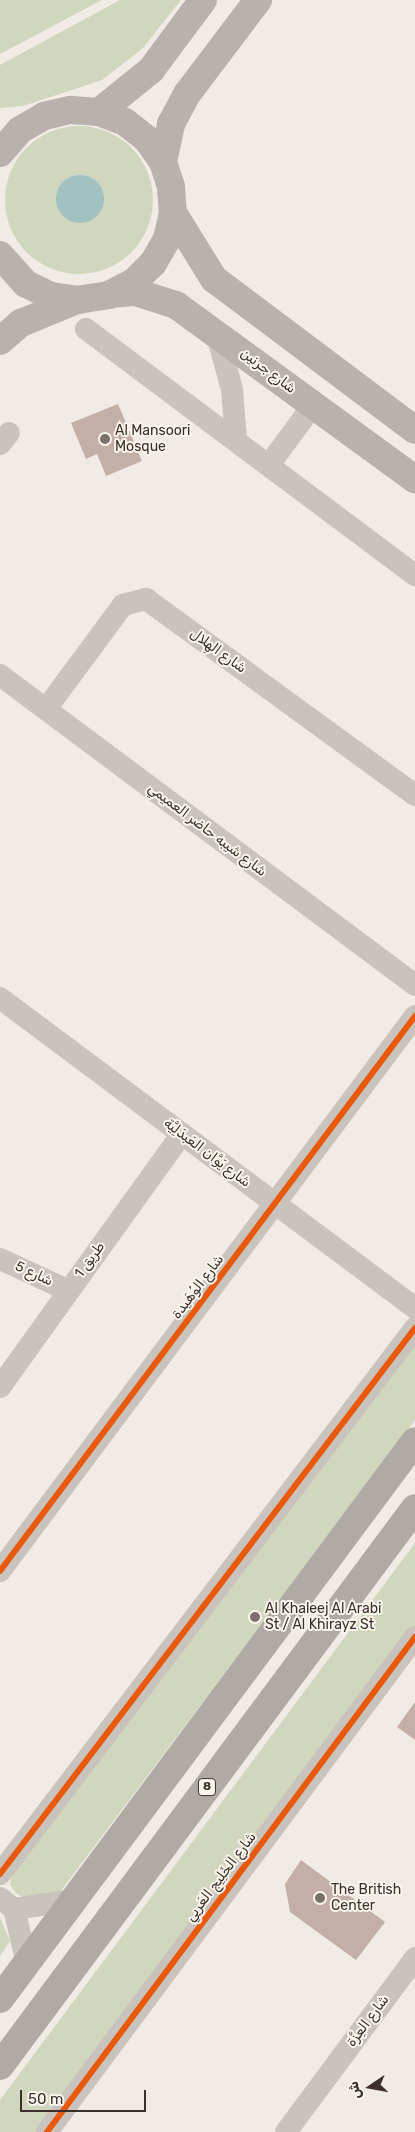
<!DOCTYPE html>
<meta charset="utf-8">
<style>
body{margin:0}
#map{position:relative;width:415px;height:2132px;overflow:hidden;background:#f0ebe5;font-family:Rubik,Vazirmatn,sans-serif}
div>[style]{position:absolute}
.green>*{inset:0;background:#d1d6bf}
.round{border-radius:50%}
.water>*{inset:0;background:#a1c2c1}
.building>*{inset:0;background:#c3afa7}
.minor>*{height:22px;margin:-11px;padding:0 11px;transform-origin:11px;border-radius:11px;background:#c9c3be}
.major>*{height:28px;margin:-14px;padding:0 14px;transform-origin:14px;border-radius:14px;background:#b8b1ad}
.highway>*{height:28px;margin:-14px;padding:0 14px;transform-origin:14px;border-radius:14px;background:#afaaa4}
.cycleway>*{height:6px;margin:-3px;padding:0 3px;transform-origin:3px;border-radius:3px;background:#e8590c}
.dots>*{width:14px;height:14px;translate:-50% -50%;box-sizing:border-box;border:2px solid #fbf5ee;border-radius:50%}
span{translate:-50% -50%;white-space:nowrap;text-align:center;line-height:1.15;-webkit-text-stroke:4px #fbf5ee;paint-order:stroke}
.shield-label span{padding:1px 4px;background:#fbf5ee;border:1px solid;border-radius:4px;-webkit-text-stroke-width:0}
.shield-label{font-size:12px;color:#3b302b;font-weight:700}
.street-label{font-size:14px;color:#3b302b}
.poi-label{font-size:14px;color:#3b302b}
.left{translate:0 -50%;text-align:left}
.north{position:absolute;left:345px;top:2062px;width:50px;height:50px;-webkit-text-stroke:4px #fbf5ee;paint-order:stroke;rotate:258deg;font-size:14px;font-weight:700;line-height:20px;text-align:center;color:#3b302b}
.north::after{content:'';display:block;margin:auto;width:18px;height:22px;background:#3b302b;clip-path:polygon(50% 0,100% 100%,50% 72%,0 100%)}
.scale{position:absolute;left:20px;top:2090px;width:126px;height:22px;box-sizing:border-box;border:2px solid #3b302b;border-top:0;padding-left:6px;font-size:15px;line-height:18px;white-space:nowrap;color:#3b302b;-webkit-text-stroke:4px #fbf5ee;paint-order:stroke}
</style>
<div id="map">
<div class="green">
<div style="clip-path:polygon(0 0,102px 0,0 54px)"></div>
<div style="clip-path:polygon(120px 0,181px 0,142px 49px,102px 80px,23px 106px,0 108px,0 65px)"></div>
<div class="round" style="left:5px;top:126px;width:148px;height:148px"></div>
<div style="clip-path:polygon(415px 1339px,415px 1420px,60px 1892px,34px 1904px,16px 1893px,10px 1884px,13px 1868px)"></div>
<div style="clip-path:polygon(415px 1543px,415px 1634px,47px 2132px,0 2132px,0 2100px)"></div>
<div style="clip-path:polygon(0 1918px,10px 1941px,0 1956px)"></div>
</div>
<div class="water">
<div class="round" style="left:56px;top:175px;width:48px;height:48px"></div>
</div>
<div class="building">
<div style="clip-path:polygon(118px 404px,142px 461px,106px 476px,97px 454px,86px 459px,71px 423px)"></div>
<div style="clip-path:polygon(415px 1702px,415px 1740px,397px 1727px)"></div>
<div style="clip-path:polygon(301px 1860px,385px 1922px,356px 1960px,290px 1912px,285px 1884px)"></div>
</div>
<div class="minor">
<div style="left:86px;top:329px;width:411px;rotate:36.8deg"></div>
<div style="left:216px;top:331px;width:60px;rotate:74.6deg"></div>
<div style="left:232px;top:389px;width:51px;rotate:85.5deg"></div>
<div style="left:0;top:444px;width:14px;rotate:-51deg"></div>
<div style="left:269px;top:465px;width:74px;rotate:-53.7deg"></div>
<div style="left:0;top:675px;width:518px;rotate:36.76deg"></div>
<div style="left:46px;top:709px;width:129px;rotate:-53.5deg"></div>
<div style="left:123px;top:605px;width:24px;rotate:-15deg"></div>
<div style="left:146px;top:599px;width:333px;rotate:36.1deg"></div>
<div style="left:0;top:998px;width:518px;rotate:36.76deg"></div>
<div style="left:0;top:1259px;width:74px;rotate:24.8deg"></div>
<div style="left:0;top:1387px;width:312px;rotate:-54.3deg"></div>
<div style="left:0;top:1571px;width:693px;rotate:-53.21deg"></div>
<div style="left:0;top:1874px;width:686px;rotate:-52.76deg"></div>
<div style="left:0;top:1898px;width:18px;rotate:38deg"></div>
<div style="left:14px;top:1909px;width:56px;rotate:76.5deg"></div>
<div style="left:14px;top:1909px;width:61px;rotate:-8.5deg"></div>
<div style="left:47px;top:2132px;width:617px;rotate:-53.37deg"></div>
<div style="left:286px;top:2132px;width:217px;rotate:-53.4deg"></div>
</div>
<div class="major">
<div style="left:99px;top:112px;width:67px;rotate:-38.9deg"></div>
<div style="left:151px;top:70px;width:87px;rotate:-53.4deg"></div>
<div style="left:0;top:153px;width:30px;rotate:-49deg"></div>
<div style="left:20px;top:130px;width:28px;rotate:-30deg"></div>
<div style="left:44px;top:116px;width:28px;rotate:-13deg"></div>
<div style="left:71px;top:110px;width:28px;rotate:4deg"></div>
<div style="left:99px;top:112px;width:28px;rotate:21deg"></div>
<div style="left:125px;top:122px;width:28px;rotate:38deg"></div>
<div style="left:147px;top:139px;width:28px;rotate:55deg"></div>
<div style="left:163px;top:162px;width:26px;rotate:72deg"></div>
<div style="left:171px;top:187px;width:26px;rotate:86deg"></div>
<div style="left:173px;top:213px;width:27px;rotate:103deg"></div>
<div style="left:167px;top:239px;width:28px;rotate:120deg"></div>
<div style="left:153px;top:263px;width:27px;rotate:135deg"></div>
<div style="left:134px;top:282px;width:28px;rotate:153deg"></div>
<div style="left:109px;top:295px;width:30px;rotate:171deg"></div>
<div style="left:79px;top:300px;width:28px;rotate:-172deg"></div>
<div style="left:51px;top:296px;width:28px;rotate:-154deg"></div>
<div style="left:26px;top:284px;width:39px;rotate:-132deg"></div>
<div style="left:163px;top:162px;width:39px;rotate:-78deg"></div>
<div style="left:171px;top:124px;width:34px;rotate:-62deg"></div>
<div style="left:187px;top:94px;width:118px;rotate:-52.9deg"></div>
<div style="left:173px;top:213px;width:78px;rotate:58.2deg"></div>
<div style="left:214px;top:279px;width:251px;rotate:36.9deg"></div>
<div style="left:111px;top:294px;width:24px;rotate:-5deg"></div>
<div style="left:135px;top:292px;width:43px;rotate:17.6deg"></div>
<div style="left:176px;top:305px;width:296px;rotate:36.1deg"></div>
<div style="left:0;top:341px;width:28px;rotate:-41deg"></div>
<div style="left:21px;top:323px;width:61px;rotate:-22.3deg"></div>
</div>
<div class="highway">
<div style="left:0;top:1999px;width:695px;rotate:-53.36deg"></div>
<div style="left:0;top:2066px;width:695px;rotate:-53.36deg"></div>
</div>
<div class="cycleway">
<div style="left:0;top:1571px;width:693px;rotate:-53.21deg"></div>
<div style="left:0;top:1874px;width:686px;rotate:-52.76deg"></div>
<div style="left:47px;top:2132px;width:617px;rotate:-53.37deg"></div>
</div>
<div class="dots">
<div style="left:105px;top:439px;background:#7a716c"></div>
<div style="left:255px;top:1617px;background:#7a716c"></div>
<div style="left:320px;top:1898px;background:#7a716c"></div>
</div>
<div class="shield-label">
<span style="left:207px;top:1787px">8</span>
</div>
<div class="street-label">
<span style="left:268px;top:371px;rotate:37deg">شارع جرنين</span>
<span style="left:218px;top:651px;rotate:36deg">شارع الهِلال</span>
<span style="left:207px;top:830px;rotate:37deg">شارع شيبه حاضر العميمي</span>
<span style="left:207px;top:1153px;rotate:37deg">شارع يَوَّان العَبدَلِيَّة</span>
<span style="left:90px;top:1260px;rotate:-54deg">طريق 1</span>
<span style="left:34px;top:1274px;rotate:25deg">شارع 5</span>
<span style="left:198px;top:1287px;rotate:-53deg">شارع الوُهَيدة</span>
<span style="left:221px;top:1877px;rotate:-53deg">شارع الخَلِيج العَربِي</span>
<span style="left:368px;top:2021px;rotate:-53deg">شارع العِزَّة</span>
</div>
<div class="poi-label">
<span class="left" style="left:115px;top:439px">Al Mansoori<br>Mosque</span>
<span class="left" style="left:265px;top:1617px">Al Khaleej Al Arabi<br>St / Al Khirayz St</span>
<span class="left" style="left:331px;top:1898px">The British<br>Center</span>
</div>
<div class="north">ش</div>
<div class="scale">50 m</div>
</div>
